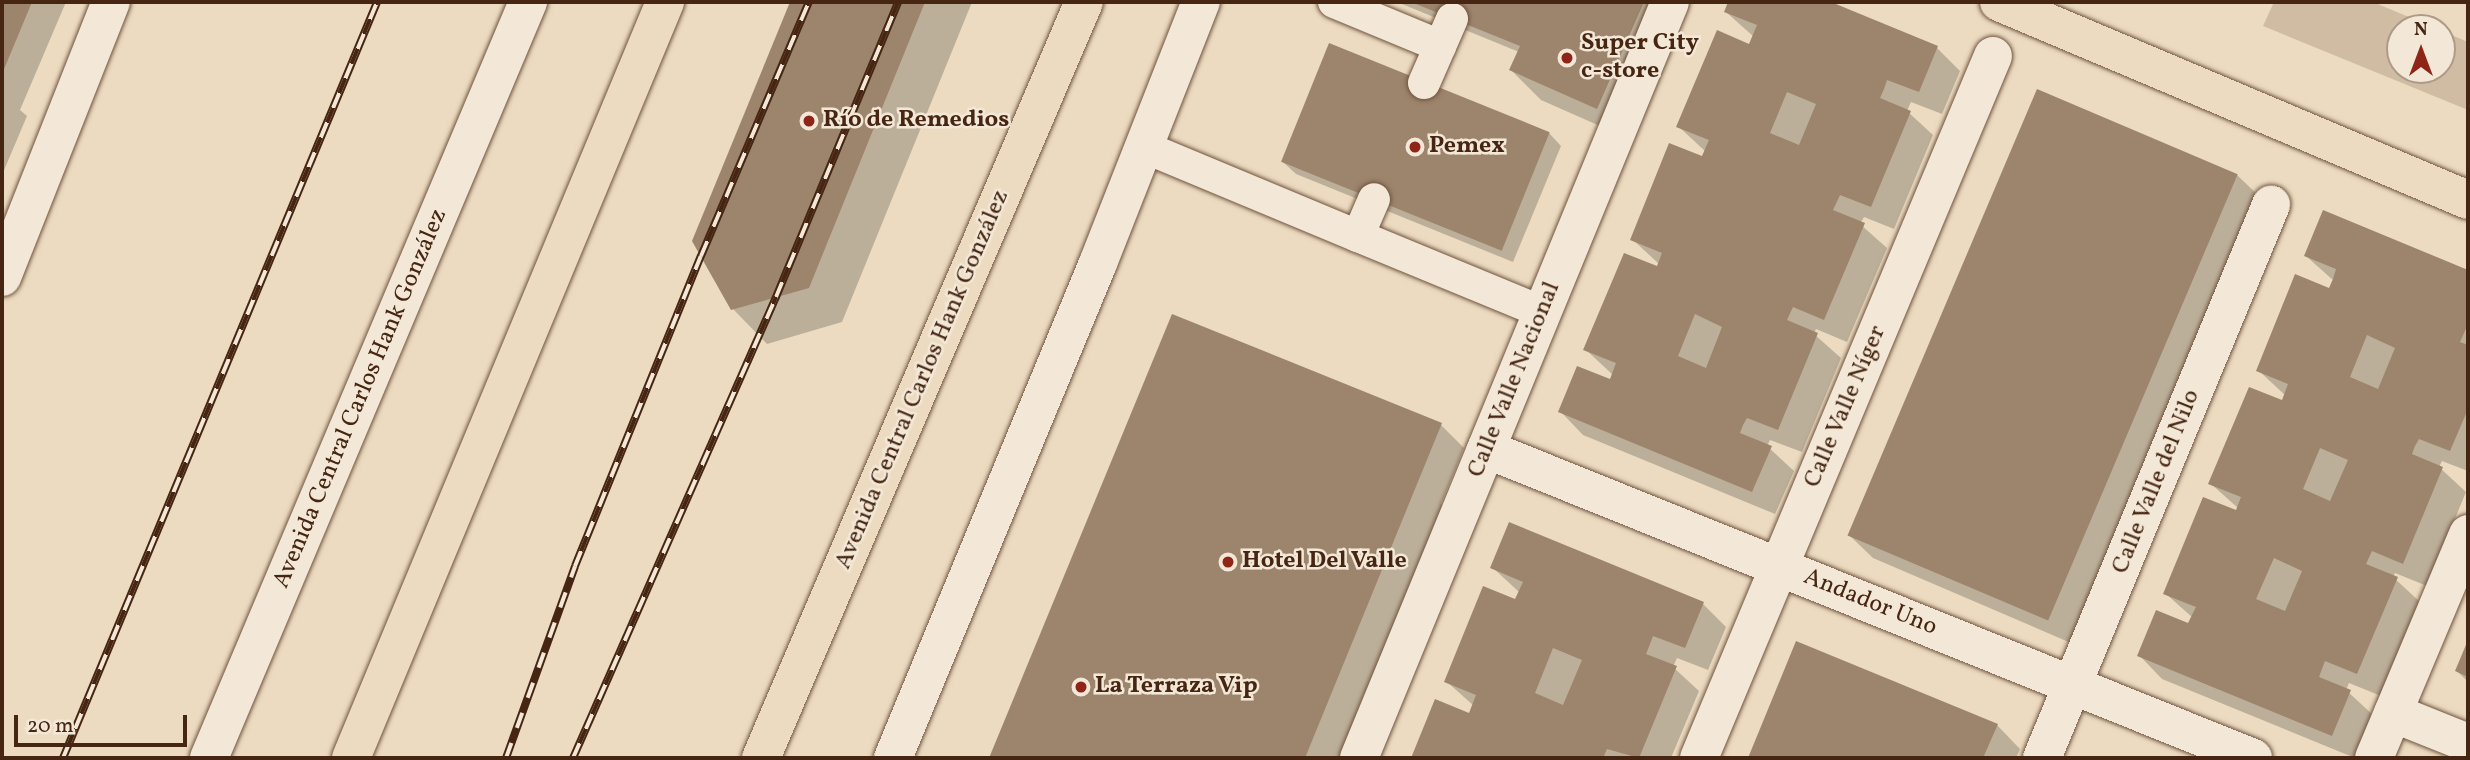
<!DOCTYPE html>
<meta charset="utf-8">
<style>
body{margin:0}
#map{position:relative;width:2470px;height:760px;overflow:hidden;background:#ecdbc1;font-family:Vollkorn,serif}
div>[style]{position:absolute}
.green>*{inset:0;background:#d0bca3}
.shadow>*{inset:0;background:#0003}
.building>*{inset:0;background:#9c846d;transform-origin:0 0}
.roads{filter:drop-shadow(0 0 2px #70533e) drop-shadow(0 0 2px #70533e)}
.service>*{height:32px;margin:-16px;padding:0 16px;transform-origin:16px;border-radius:16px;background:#f3e8d7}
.pedestrian>*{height:38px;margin:-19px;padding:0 19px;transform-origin:19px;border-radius:19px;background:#f3e8d7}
.minor>*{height:38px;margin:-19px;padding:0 19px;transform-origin:19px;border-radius:19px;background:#f3e8d7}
.tertiary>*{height:38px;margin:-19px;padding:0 19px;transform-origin:19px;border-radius:19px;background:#f3e8d7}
.secondary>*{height:38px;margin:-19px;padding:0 19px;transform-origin:19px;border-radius:19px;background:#f3e8d7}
.trunk>*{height:38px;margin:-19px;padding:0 19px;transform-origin:19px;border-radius:19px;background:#ecdbc1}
.motorway>*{height:38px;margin:-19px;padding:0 19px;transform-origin:19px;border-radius:19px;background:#ecdbc1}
.rail>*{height:8px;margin-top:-4px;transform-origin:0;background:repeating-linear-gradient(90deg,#f3e8d7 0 16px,#462612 0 32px);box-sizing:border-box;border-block:2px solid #462612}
.dots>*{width:19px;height:19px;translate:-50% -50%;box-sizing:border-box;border:4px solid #f3e8d7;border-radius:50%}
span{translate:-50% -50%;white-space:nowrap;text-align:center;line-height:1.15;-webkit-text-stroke:5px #f3e8d7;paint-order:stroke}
.poi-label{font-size:24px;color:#462612;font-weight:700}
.left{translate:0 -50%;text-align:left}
.street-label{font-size:24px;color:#462612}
.frame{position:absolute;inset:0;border:4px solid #462612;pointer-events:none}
.north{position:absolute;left:2386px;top:14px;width:70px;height:70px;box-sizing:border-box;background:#f3e8d7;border:2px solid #ae9a88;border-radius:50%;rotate:0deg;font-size:19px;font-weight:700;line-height:28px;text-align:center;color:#462612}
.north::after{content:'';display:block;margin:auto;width:24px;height:32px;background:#8f2418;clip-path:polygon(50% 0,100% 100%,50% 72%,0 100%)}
.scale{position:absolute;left:14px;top:715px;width:173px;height:32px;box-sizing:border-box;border:4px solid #462612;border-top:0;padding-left:9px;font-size:21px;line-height:24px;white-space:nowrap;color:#462612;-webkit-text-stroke:5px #f3e8d7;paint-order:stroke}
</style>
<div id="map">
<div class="green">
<div style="clip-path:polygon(2274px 2px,2373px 2px,2435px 28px,2400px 28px,2400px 70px,2442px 70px,2442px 31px,2468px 42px,2468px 110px,2263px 26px)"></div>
</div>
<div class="shadow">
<div style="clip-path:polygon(2px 2px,66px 2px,20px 110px,27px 116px,2px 175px)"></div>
<div style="clip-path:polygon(792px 2px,972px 2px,842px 322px,767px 344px,733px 309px,694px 241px)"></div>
<div style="clip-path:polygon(1397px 2px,1687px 2px,1627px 138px,1541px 100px,1511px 70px,1519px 52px)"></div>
<div style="clip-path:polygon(1730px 2px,1825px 2px,1937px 48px,1960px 71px,1942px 114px,1911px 102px,1907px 111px,1933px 135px,1894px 229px,1864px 217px,1860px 224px,1887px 248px,1847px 342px,1816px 329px,1814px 334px,1841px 358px,1802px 452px,1770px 440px,1767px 446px,1794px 471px,1775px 514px,1583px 435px,1560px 411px,1611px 382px,1613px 375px,1585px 349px,1658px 269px,1659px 264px,1632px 239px,1706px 152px,1678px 126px,1750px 46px,1754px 37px,1726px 12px)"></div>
<div style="clip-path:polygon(1549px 133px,1561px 146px,1513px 262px,1296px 174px,1283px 162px)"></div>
<div style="clip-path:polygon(2237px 175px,2261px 198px,2071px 643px,1873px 558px,1849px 535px)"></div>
<div style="clip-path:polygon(2324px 212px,2468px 272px,2468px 471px,2442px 461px,2439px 467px,2466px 492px,2427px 586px,2395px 573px,2393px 577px,2420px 602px,2381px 696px,2349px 683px,2346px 690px,2373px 715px,2355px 758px,2162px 679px,2139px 655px,2189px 626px,2193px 618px,2165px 593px,2238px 508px,2210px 483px,2283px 403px,2286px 396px,2258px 370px,2330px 290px,2334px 281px,2306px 256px)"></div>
<div style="clip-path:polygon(1173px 317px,1441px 425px,1464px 448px,1441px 504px,1452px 514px,1352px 758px,991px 758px)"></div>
<div style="clip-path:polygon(1492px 567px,1703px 604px,1726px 627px,1708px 670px,1677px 658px,1673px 667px,1699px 691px,1671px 758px,1413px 758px,1436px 701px,1470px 716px,1474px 706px,1446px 681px,1516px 602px,1520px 593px)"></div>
<div style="clip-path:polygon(1797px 643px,1997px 725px,2020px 749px,2016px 758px,1749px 758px)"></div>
<div style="clip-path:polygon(2468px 645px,2468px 682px,2457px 671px)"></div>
</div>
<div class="building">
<div style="clip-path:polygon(2px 2px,32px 2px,2px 74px)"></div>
<div style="clip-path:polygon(790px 2px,925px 2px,809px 288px,731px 310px,692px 241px)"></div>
<div style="clip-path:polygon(1411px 2px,1644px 2px,1597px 109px,1509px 70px,1520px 46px)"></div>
<div style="clip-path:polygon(evenodd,1728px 2px,1831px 2px,1938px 46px,1919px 92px,1887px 80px,1884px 89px,1880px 98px,1911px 111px,1871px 207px,1840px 195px,1833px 210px,1865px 223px,1824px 320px,1793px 307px,1787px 320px,1818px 333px,1778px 430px,1747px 418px,1743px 425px,1740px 433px,1772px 446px,1752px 492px,1558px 412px,1577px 366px,1610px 379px,1616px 363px,1583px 350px,1624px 253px,1657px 266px,1662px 253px,1630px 240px,1669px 143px,1702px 156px,1709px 140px,1676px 127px,1717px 30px,1749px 44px,1757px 25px,1724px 12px,1728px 2px,1787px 92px,1816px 104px,1799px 145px,1770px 133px,1787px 92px,1728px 2px,1695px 314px,1722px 327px,1706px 368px,1678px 356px,1695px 314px)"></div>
<div style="left:1329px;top:43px;width:238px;height:128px;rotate:22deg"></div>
<div style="left:2037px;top:89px;width:218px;height:485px;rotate:23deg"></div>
<div style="clip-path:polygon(evenodd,2323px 210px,2468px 270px,2468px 324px,2460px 342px,2468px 345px,2468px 409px,2450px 451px,2419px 439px,2415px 446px,2412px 454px,2443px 467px,2403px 564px,2372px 551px,2366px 564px,2398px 577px,2357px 674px,2325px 661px,2319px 677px,2351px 690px,2332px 736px,2137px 656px,2156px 610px,2188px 623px,2196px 607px,2163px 594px,2203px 497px,2236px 510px,2241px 497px,2208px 484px,2249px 387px,2282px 400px,2288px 384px,2256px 371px,2295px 274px,2329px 288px,2333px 279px,2336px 269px,2304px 256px,2323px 210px,2367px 335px,2395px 348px,2378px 389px,2350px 377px,2367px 335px,2323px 210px,2320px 448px,2348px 460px,2330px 501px,2303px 489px,2320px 448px,2323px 210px,2274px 558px,2302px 571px,2285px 611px,2256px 599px,2274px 558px)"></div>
<div style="clip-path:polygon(1172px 314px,1442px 423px,1305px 758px,989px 758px)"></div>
<div style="clip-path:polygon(evenodd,1509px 522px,1704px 602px,1685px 648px,1653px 636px,1650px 644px,1646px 654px,1677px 666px,1639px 758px,1607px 749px,1603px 758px,1411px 758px,1435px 699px,1469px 713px,1476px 695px,1444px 682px,1483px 586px,1515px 599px,1523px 582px,1490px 568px,1509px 522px,1553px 648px,1582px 660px,1563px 705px,1535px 693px,1553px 648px)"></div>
<div style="clip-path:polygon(2468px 640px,2468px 677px,2455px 671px)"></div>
<div style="clip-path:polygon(1796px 641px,1998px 724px,1983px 758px,1748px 758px)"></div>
</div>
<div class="roads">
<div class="service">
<div style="left:1334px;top:2px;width:115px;rotate:22.5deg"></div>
<div style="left:1424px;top:83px;width:70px;rotate:-66.4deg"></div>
<div style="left:1144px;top:147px;width:232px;rotate:22.6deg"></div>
<div style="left:1358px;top:236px;width:40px;rotate:-66.6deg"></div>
<div style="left:1358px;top:236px;width:199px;rotate:22.4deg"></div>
</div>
<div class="pedestrian">
<div style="left:1486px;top:449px;width:827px;rotate:21.94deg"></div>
</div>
<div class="minor">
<div style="left:2393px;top:713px;width:81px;rotate:21.8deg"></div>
<div style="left:1359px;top:758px;width:817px;rotate:-67.64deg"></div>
<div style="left:1699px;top:758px;width:761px;rotate:-67.28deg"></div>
<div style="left:2042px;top:758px;width:599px;rotate:-67.51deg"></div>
<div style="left:2374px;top:758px;width:243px;rotate:-67.2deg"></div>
</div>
<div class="tertiary">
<div style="left:2px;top:277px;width:296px;rotate:-68.4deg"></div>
</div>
<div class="secondary">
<div style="left:209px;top:758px;width:821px;rotate:-67.12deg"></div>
<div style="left:893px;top:758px;width:536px;rotate:-67.5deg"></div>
<div style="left:1098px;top:263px;width:281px;rotate:-68.5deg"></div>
</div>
<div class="trunk">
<div style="left:1999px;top:2px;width:509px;rotate:22.89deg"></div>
</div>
<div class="motorway">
<div style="left:351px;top:758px;width:819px;rotate:-67.44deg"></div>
<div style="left:761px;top:758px;width:822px;rotate:-66.87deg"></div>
</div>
</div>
<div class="rail">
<div style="left:63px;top:758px;width:819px;rotate:-67.44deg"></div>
<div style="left:506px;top:758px;width:204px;rotate:-70.2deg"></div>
<div style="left:575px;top:566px;width:335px;rotate:-67.9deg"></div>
<div style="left:701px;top:256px;width:276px;rotate:-67deg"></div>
<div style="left:573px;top:758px;width:504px;rotate:-66.23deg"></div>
<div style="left:776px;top:297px;width:319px;rotate:-67.5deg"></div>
</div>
<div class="dots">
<div style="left:1567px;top:58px;background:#8f2418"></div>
<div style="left:809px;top:121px;background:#8f2418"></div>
<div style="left:1415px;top:147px;background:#8f2418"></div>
<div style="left:1228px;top:562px;background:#8f2418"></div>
<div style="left:1081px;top:687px;background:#8f2418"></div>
</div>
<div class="poi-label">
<span class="left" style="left:1581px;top:58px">Super City<br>c-store</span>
<span class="left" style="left:823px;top:121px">Río de Remedios</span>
<span class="left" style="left:1429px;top:147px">Pemex</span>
<span class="left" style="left:1242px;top:562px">Hotel Del Valle</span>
<span class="left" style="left:1095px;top:687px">La Terraza Vip</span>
</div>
<div class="street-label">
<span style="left:923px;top:380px;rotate:-67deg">Avenida Central Carlos Hank González</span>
<span style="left:1515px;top:380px;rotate:-68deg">Calle Valle Nacional</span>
<span style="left:361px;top:399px;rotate:-67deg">Avenida Central Carlos Hank González</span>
<span style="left:1846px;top:407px;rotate:-67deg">Calle Valle Níger</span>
<span style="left:2157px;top:482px;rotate:-68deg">Calle Valle del Nilo</span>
<span style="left:1870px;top:603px;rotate:22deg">Andador Uno</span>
</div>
<div class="frame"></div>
<div class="north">N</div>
<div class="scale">20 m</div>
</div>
